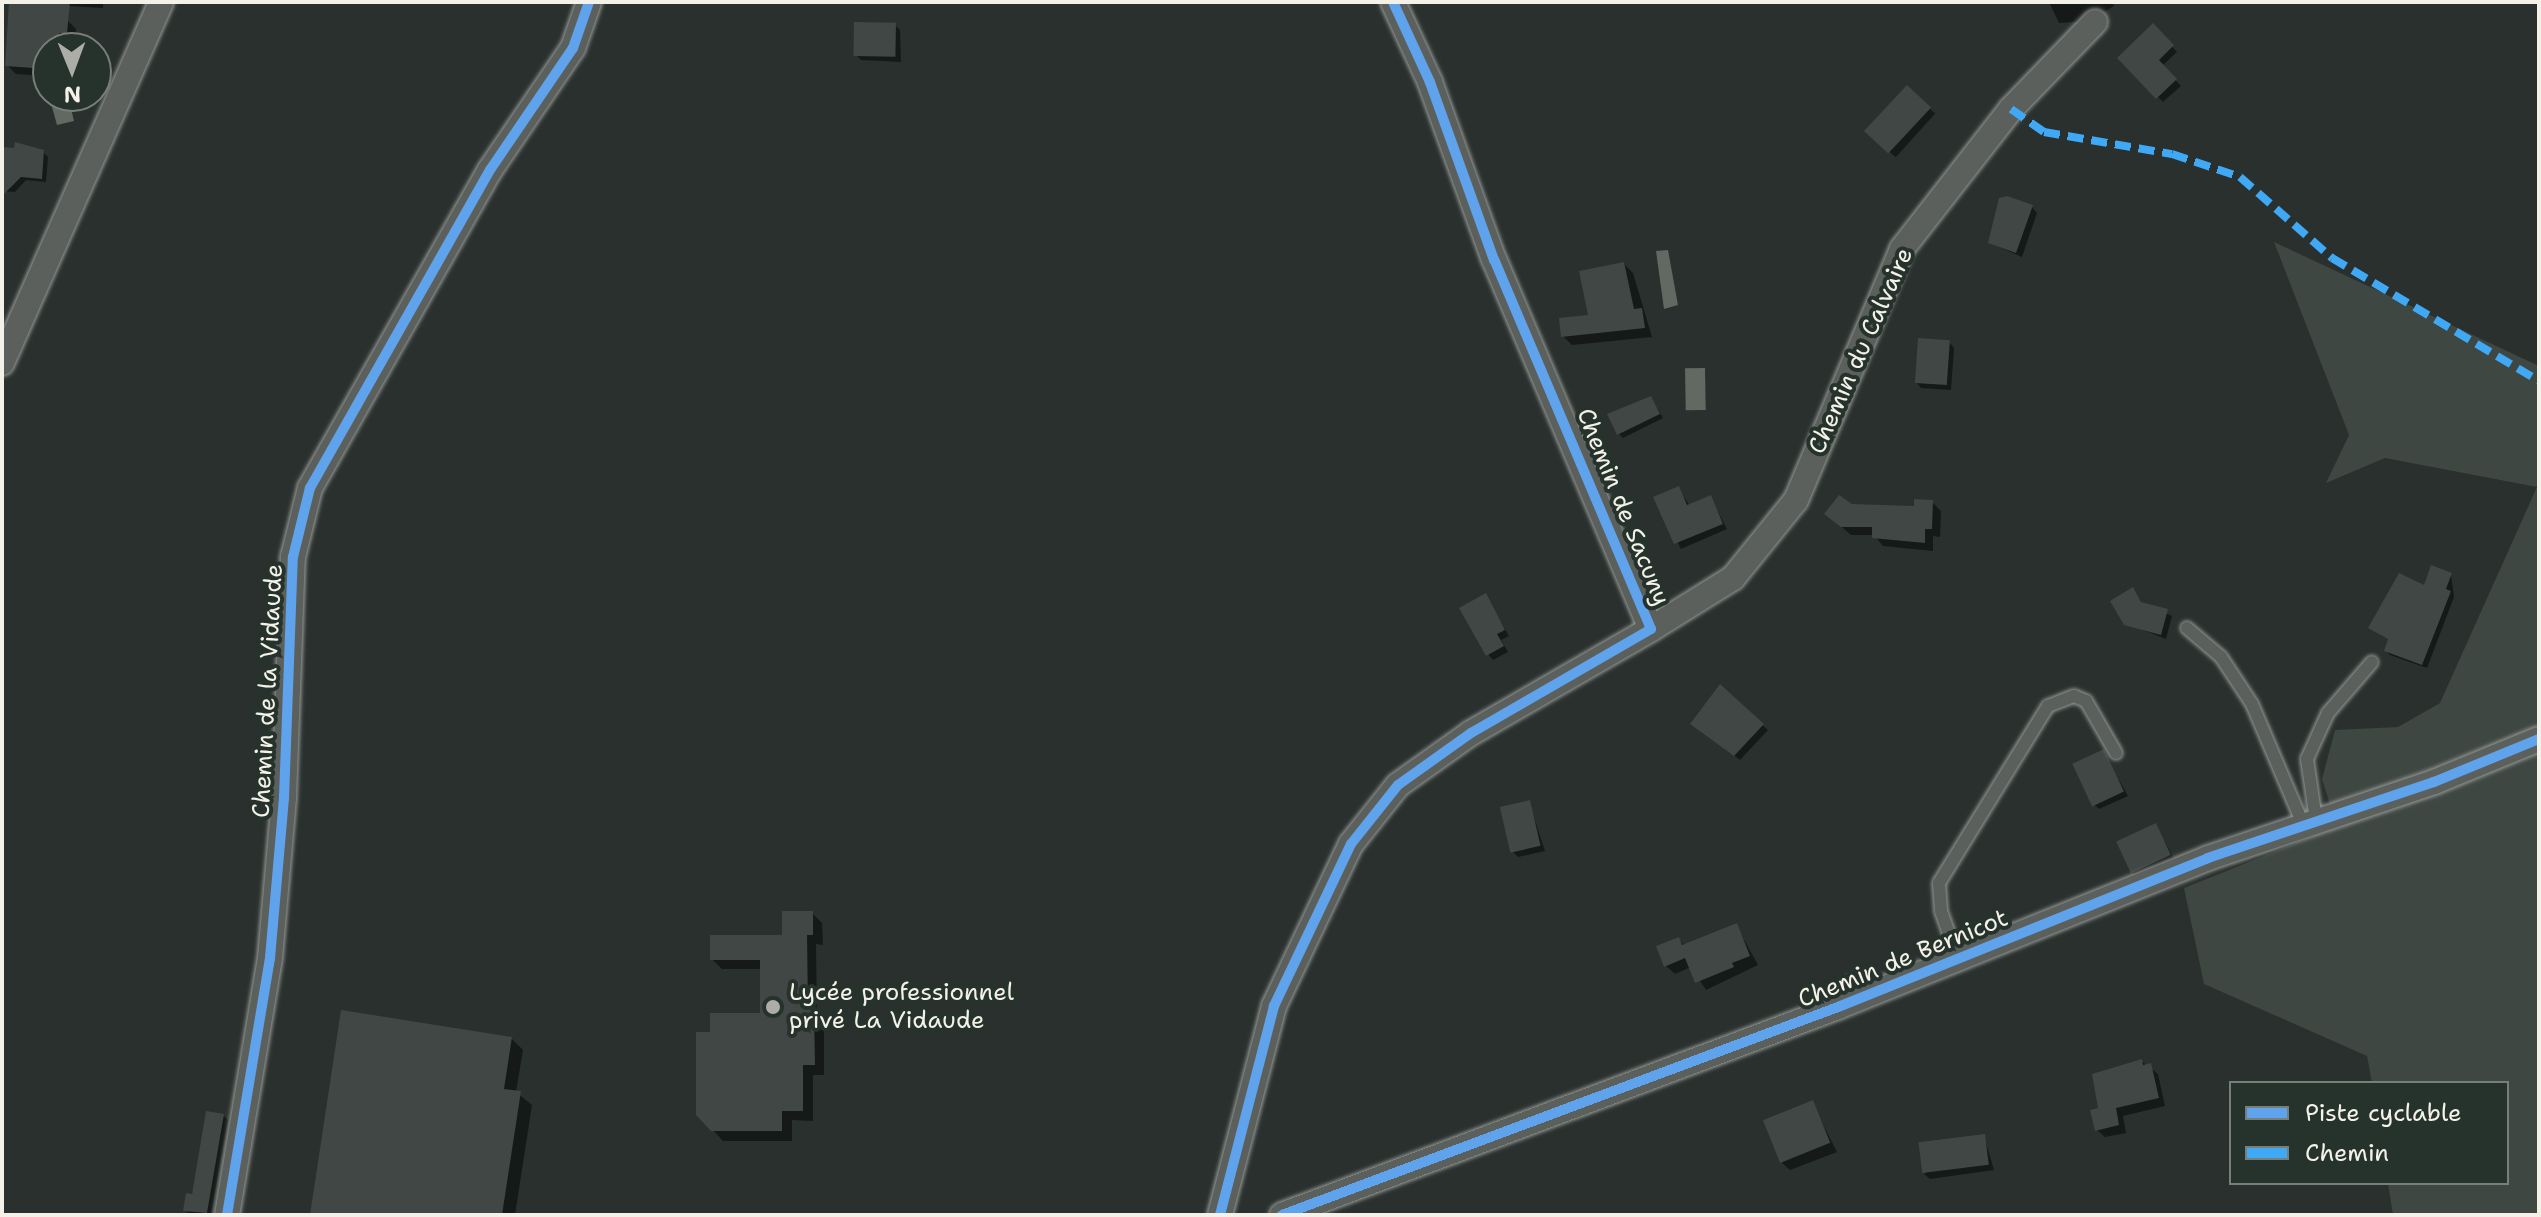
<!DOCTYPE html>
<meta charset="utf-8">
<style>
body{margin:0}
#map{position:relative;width:2541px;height:1217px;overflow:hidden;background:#29302d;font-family:"Shantell Sans",sans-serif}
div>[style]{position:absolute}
.green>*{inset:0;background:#3e4742}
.water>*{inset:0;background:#616963;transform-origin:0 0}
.shadow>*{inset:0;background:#0007;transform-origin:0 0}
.building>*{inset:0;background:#414744;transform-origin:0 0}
.roads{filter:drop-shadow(0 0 2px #969996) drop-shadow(0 0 2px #969996)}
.lane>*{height:12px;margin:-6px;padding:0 6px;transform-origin:6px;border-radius:6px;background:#5c605c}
.street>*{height:24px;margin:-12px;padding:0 12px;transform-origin:12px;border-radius:12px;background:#5c605c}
.quiet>*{height:8px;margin-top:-4px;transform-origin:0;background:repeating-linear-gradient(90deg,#3fa9f5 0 16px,transparent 0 24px)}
.cycleway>*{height:10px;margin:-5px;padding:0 5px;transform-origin:5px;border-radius:5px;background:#60a3ed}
.dots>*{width:22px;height:22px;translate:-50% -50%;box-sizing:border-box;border:4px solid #26332d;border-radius:50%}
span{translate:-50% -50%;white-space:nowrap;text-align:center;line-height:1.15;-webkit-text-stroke:8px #26332d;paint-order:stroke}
.street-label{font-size:24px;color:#f4f1e8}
.poi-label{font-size:24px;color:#f4f1e8}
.left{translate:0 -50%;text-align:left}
.frame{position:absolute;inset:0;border:4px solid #f4f1e8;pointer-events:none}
.legend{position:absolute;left:2229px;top:1081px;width:280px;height:104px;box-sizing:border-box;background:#26332d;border:2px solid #787f78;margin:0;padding:10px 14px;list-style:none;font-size:24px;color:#f4f1e8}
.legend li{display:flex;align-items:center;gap:16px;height:40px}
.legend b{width:40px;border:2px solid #787f78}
.north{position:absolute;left:32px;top:32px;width:80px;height:80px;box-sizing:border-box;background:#26332d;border:2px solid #787f78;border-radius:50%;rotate:179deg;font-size:22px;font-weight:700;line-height:32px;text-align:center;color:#f4f1e8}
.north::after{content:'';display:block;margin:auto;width:28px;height:36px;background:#adada7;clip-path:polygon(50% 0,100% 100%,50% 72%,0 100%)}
</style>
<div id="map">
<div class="green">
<div style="clip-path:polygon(2274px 242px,2539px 366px,2539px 1215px,2393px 1215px,2388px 1183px,2507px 1183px,2507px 1083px,2372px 1083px,2367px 1056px,2204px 984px,2184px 888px,2337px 827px,2322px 779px,2335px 730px,2398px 727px,2440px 703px,2537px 487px,2385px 458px,2326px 483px,2349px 435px)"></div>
</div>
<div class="water">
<div style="clip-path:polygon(49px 96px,68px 96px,74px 121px,57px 125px)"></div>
<div style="clip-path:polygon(1668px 250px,1678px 305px,1664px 309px,1656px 251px)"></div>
<div style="left:1705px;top:368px;width:42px;height:20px;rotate:89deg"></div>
</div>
<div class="shadow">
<div style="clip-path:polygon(65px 2px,103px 2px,103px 8px,69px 6px)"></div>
<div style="clip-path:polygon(2049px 2px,2113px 2px,2114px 6px,2089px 21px,2059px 23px)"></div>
<div style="clip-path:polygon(67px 20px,76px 29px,75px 48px,48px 48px,48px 76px,16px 74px,7px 65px)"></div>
<div style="clip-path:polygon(895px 25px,900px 30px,901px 62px,861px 60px,856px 55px)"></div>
<div style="clip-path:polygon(2153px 26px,2177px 52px,2162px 66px,2181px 86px,2163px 102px,2120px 58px)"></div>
<div style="left:1907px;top:88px;width:38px;height:59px;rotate:42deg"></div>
<div style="clip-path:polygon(2px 149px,43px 152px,48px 157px,46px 182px,26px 180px,15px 192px,2px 191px)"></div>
<div style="clip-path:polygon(2032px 207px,2037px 213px,2022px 257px,1990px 243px)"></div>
<div style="clip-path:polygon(1624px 264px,1633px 273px,1652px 337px,1572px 345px,1563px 336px,1591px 317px)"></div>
<div style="clip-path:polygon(1949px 342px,1954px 348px,1951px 390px,1921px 388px,1916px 382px)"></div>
<div style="clip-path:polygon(1651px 398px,1663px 418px,1623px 438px,1618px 433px)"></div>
<div style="clip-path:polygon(1678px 488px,1690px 506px,1711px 498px,1727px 529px,1681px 549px,1655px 498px)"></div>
<div style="clip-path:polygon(1932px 502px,1941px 511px,1940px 537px,1933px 536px,1933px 551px,1883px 546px,1874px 535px,1851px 535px,1836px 522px,1851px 506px,1916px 508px)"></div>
<div style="clip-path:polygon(2451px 575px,2454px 597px,2427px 668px,2390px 655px,2386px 651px,2425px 588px)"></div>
<div style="clip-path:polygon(2132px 590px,2143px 604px,2172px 616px,2166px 639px,2125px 623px)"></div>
<div style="clip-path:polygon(1485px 596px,1509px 636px,1501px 640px,1508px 652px,1493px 660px,1488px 654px)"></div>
<div style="clip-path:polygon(1720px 687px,1768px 730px,1740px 760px,1693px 723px)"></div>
<div style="clip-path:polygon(2103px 752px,2128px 796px,2099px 809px,2094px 804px)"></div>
<div style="clip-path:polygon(1529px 802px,1545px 851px,1518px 857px,1512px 851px)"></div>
<div style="clip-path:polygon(2156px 825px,2175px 861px,2138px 877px,2132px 872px)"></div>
<div style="clip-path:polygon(812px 913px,822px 923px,823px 945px,816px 944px,817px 1012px,824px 1019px,824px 1075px,813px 1075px,813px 1121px,792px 1120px,792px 1141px,723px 1141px,698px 1114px,712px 1034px,762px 1015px,762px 969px,722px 969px,712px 959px,784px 937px)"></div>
<div style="clip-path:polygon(1736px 925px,1758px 965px,1706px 990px,1691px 967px,1675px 974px,1666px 966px,1678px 939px,1685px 946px)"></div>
<div style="clip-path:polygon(1861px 968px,1868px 981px,1852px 988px,1850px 986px)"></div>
<div style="clip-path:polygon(511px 1038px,523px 1050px,516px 1092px,532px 1105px,515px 1215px,312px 1215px)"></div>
<div style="clip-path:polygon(2141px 1061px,2158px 1074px,2165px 1106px,2123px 1116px,2126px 1133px,2105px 1137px,2097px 1130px,2101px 1110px)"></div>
<div style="clip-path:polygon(1812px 1103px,1837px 1152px,1790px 1170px,1781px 1162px)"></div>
<div style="clip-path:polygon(224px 1116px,228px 1120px,211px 1215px,189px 1214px,185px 1210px)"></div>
<div style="clip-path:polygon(1984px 1136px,1994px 1170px,1930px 1179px,1924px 1174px)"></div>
</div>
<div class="building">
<div style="clip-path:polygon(9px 2px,70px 2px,67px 33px,59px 33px,59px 48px,48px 48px,48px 69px,5px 66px)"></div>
<div style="left:854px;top:22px;width:42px;height:34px;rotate:1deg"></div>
<div style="clip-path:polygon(2153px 23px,2174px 45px,2159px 60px,2177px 79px,2156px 99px,2117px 58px)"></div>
<div style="left:1907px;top:85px;width:33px;height:63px;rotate:43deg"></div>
<div style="clip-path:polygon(15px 142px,44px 150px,42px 179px,21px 177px,2px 196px,2px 147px,14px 148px)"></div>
<div style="clip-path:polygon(2007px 196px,2033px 205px,2016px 253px,1988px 243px,1999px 198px)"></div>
<div style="clip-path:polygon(1624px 262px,1634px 309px,1642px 308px,1645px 328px,1561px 337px,1559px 318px,1588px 315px,1579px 271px)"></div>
<div style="left:1918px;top:338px;width:32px;height:45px;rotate:4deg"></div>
<div style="clip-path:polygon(1651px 396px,1660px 414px,1617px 435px,1607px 414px)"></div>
<div style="clip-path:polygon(1679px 486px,1687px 505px,1711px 495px,1723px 524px,1674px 544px,1653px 497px)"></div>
<div style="clip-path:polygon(1839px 495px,1852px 504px,1914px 506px,1914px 499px,1933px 500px,1932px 529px,1925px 529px,1925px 543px,1872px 538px,1872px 527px,1841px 527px,1824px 514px)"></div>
<div style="clip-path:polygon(2431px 565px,2452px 573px,2446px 589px,2451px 591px,2422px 665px,2384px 651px,2388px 639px,2368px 628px,2399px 573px,2424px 585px)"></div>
<div style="clip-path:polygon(2133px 587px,2141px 602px,2168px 609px,2161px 635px,2124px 625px,2110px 601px)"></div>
<div style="clip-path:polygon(1486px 593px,1505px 630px,1497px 634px,1504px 646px,1486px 656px,1459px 608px)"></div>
<div style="clip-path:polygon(1720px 684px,1764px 724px,1734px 756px,1690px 724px)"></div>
<div style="left:2104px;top:749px;width:47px;height:35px;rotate:65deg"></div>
<div style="left:1530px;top:800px;width:47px;height:31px;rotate:77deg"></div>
<div style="left:2156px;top:823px;width:35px;height:44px;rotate:65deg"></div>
<div style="clip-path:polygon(782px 911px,813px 911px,813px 935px,807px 935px,808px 1007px,814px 1007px,815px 1065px,803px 1065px,803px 1111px,782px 1111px,782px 1131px,711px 1131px,696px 1115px,696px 1032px,710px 1032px,710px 1013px,760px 1013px,760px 960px,710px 960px,710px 935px,782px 935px)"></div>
<div style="clip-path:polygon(1737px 923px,1750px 956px,1732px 963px,1734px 967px,1695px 983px,1685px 958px,1664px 967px,1656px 946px,1679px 937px,1682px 945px)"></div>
<div style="left:1861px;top:966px;width:14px;height:20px;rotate:65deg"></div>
<div style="clip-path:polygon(341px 1010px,512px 1037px,504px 1089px,521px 1091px,502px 1215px,310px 1215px)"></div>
<div style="clip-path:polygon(2142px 1059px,2143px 1065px,2151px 1063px,2159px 1098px,2116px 1108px,2119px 1125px,2095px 1131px,2090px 1110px,2098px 1108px,2092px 1074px)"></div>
<div style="left:1813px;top:1100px;width:46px;height:54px;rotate:68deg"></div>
<div style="clip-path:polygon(206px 1111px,224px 1114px,207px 1213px,183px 1211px,186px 1193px,192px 1194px)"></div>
<div style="left:1985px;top:1134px;width:31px;height:67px;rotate:83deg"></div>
</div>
<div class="roads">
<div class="lane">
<div style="left:2187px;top:628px;width:45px;rotate:40.5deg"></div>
<div style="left:2221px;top:657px;width:56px;rotate:56.6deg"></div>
<div style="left:2252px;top:704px;width:130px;rotate:67deg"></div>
<div style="left:2316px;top:820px;width:62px;rotate:-98.4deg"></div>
<div style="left:2307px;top:759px;width:51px;rotate:-65.5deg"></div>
<div style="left:2328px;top:713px;width:67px;rotate:-49.2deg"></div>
<div style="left:1958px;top:959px;width:51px;rotate:-109.5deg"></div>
<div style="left:1941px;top:911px;width:28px;rotate:-94deg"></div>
<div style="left:1939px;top:883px;width:208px;rotate:-58.4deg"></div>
<div style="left:2048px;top:706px;width:28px;rotate:-21deg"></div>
<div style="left:2074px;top:696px;width:13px;rotate:23deg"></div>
<div style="left:2086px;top:701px;width:60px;rotate:60deg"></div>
</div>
<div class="street">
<div style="left:2px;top:363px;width:394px;rotate:-66.2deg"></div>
<div style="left:1651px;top:629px;width:97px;rotate:-31.9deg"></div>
<div style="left:1733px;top:578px;width:100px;rotate:-51.1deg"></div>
<div style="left:1796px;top:500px;width:272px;rotate:-67.1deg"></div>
<div style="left:1902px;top:249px;width:177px;rotate:-52.1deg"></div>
<div style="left:2011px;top:109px;width:121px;rotate:-46deg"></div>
<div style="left:227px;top:1215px;width:261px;rotate:-80.5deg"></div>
<div style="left:270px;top:958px;width:161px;rotate:-85deg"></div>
<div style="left:284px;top:798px;width:241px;rotate:-87.9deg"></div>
<div style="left:293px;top:557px;width:71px;rotate:-76.2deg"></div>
<div style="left:310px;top:488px;width:365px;rotate:-60.5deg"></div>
<div style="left:490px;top:170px;width:148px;rotate:-55.8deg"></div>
<div style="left:573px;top:48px;width:49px;rotate:-70.8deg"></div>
<div style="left:1220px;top:1215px;width:216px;rotate:-75.5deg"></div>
<div style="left:1274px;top:1006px;width:179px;rotate:-64.6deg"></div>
<div style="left:1351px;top:844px;width:75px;rotate:-51.5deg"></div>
<div style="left:1398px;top:785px;width:90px;rotate:-35.5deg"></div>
<div style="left:1471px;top:733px;width:208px;rotate:-30deg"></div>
<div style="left:1651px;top:629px;width:401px;rotate:-113deg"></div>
<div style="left:1494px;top:260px;width:189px;rotate:-109.8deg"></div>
<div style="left:1430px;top:82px;width:88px;rotate:-114.8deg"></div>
<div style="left:1282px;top:1215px;width:594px;rotate:-20.51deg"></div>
<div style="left:1838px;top:1007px;width:399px;rotate:-21.9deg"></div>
<div style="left:2208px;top:858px;width:238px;rotate:-18.6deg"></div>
<div style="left:2434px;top:782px;width:113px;rotate:-22.3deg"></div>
</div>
</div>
<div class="quiet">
<div style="left:2011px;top:109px;width:40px;rotate:34.9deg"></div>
<div style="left:2044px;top:132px;width:130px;rotate:9.8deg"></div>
<div style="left:2172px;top:154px;width:72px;rotate:18.7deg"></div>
<div style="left:2240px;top:177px;width:123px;rotate:41.4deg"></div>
<div style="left:2332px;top:258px;width:241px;rotate:30.7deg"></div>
</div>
<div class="cycleway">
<div style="left:227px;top:1215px;width:261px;rotate:-80.5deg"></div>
<div style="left:270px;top:958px;width:161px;rotate:-85deg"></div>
<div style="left:284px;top:798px;width:241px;rotate:-87.9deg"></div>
<div style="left:293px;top:557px;width:71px;rotate:-76.2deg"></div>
<div style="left:310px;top:488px;width:365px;rotate:-60.5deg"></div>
<div style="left:490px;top:170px;width:148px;rotate:-55.8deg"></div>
<div style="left:573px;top:48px;width:49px;rotate:-70.8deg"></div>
<div style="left:1220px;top:1215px;width:216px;rotate:-75.5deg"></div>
<div style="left:1274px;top:1006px;width:179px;rotate:-64.6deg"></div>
<div style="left:1351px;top:844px;width:75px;rotate:-51.5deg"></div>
<div style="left:1398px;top:785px;width:90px;rotate:-35.5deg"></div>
<div style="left:1471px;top:733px;width:208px;rotate:-30deg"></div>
<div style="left:1651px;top:629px;width:401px;rotate:-113deg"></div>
<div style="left:1494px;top:260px;width:189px;rotate:-109.8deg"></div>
<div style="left:1430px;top:82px;width:88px;rotate:-114.8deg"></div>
<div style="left:1282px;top:1215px;width:594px;rotate:-20.51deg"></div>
<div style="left:1838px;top:1007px;width:399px;rotate:-21.9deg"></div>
<div style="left:2208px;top:858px;width:238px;rotate:-18.6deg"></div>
<div style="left:2434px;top:782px;width:113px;rotate:-22.3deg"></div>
</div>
<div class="dots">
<div style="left:773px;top:1007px;background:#adada7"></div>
</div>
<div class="street-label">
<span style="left:1861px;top:351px;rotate:-66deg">Chemin du Calvaire</span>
<span style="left:1623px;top:507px;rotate:68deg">Chemin de Sacuny</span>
<span style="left:268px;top:691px;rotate:-87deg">Chemin de la Vidaude</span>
<span style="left:1903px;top:959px;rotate:-22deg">Chemin de Bernicot</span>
</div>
<div class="poi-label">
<span class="left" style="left:789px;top:1007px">Lycée professionnel<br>privé La Vidaude</span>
</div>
<div class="frame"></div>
<ul class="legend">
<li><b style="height:10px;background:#60a3ed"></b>Piste cyclable</li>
<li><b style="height:10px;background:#3fa9f5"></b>Chemin</li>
</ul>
<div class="north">N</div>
</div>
